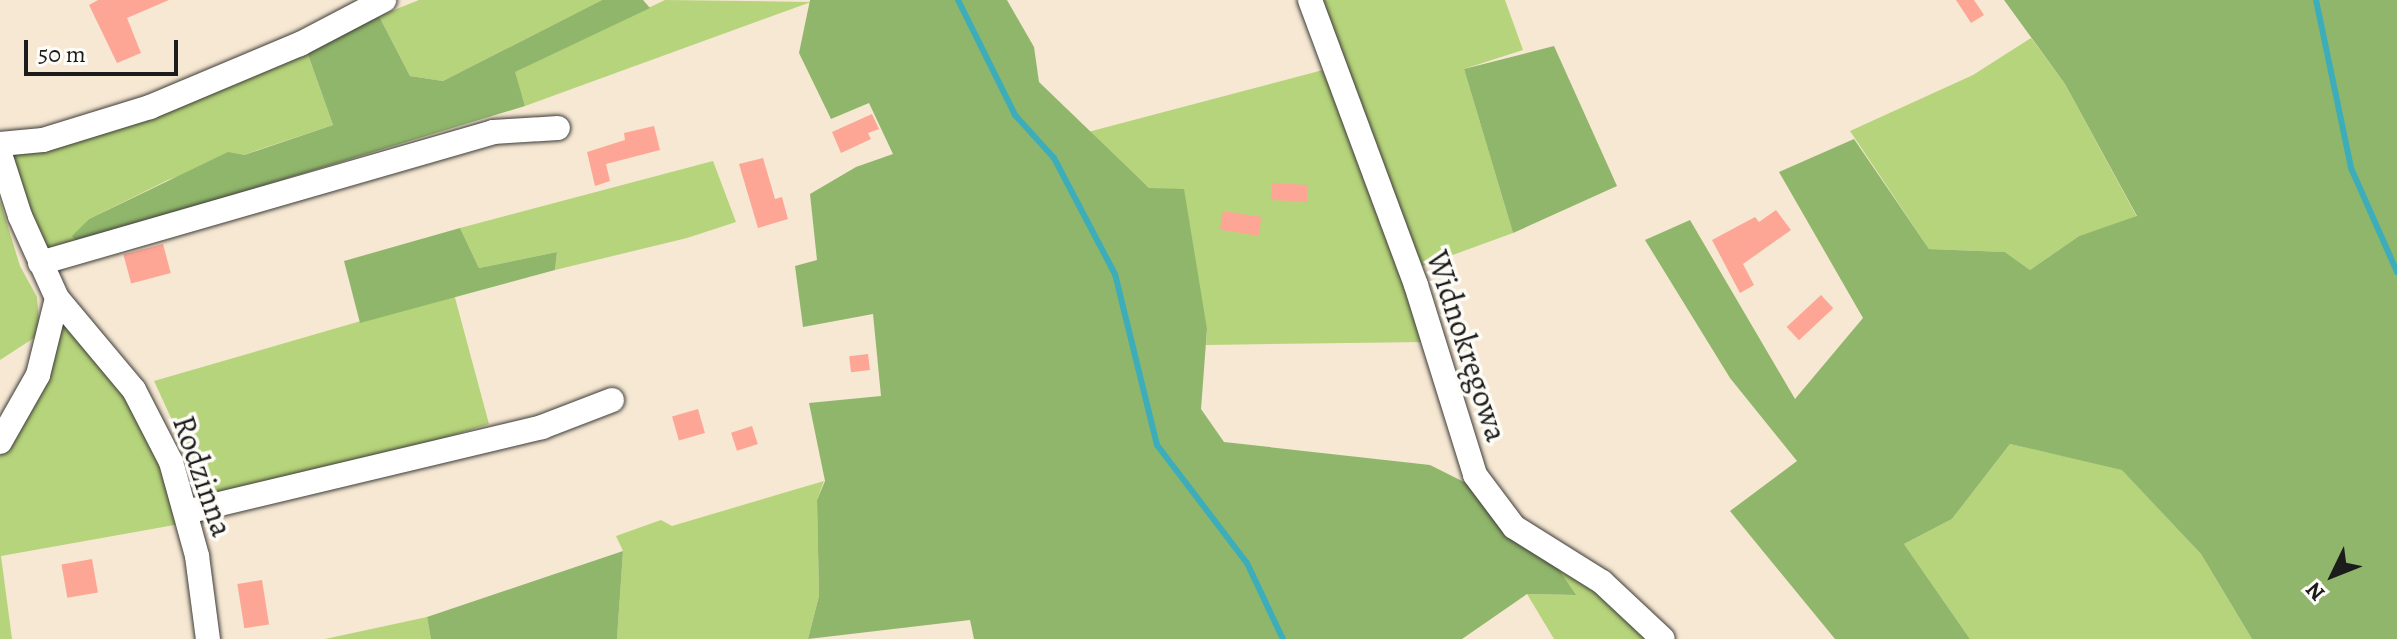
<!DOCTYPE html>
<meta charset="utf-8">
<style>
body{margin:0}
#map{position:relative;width:2397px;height:639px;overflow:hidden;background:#f6e8d3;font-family:Alegreya,serif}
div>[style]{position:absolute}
.green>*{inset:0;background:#b6d47b}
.forest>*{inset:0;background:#90b66b}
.stream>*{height:6px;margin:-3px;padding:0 3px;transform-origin:3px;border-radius:3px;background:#3eadba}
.building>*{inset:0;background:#fea696;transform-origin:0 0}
.roads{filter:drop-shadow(0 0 2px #3d3b37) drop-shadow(0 0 2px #3d3b37)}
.minor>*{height:24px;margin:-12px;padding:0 12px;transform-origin:12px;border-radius:12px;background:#fff}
span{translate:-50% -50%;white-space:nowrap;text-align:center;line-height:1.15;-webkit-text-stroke:7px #fdfcf7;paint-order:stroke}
.street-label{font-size:32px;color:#1c1c1c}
.north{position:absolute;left:2293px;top:535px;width:80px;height:80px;-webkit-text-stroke:6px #fdfcf7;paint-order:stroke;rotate:227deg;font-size:22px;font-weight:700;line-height:32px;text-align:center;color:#1c1c1c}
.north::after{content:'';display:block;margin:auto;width:28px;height:36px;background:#1c1c1c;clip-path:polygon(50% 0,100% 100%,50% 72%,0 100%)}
.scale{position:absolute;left:24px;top:40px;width:154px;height:36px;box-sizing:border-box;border:4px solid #1c1c1c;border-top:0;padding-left:10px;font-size:24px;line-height:28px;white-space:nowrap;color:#1c1c1c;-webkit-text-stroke:6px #fdfcf7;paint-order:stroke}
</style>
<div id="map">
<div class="green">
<div style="clip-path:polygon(419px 0,602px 0,443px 81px,410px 76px,379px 16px)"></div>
<div style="clip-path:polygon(665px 0,811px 2px,525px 106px,514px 72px)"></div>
<div style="clip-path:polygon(1318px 0,1505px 0,1523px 50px,1464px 69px,1513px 233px,1417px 268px)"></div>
<div style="clip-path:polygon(2031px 38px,2065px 84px,2137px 217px,2079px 236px,2030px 270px,2005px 252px,1929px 249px,1850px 131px,1973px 75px)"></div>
<div style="clip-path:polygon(306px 49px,333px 125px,168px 180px,89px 219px,73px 236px,77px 242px,43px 254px,9px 152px)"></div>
<div style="clip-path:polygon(1323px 70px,1425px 342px,1206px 345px,1207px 329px,1149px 188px,1088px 132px)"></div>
<div style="clip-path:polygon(713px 161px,736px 222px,687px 238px,555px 270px,557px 252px,479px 268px,460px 228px)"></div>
<div style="clip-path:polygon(0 201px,20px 266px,37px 297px,40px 334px,0 360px)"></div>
<div style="clip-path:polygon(454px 294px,489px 424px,387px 456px,201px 501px,190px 459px,154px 381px)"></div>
<div style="clip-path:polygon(62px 320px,113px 375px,168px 475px,180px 524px,1px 556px,12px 639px,0 639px,0 456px,23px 424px)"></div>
<div style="clip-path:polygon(2010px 444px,2122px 469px,2201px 554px,2252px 639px,1970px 639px,1904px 544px,1952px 519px)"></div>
<div style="clip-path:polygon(824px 481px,817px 500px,819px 596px,808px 639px,617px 639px,623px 551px,616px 536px,661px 520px,672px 526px)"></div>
<div style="clip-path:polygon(1549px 555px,1659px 639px,1554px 639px,1527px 594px,1575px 595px)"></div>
<div style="clip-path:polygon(427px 617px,431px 639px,325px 639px)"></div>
</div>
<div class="forest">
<div style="clip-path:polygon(602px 0,643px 0,650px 8px,515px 72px,525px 106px,77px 242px,72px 236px,89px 219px,228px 152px,244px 155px,333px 125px,306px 49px,379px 16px,410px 76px,443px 81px)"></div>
<div style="clip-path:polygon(810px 0,1007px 0,1034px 47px,1039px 82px,1149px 188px,1184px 189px,1207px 329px,1201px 409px,1224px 442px,1430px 465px,1482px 491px,1549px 555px,1576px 595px,1527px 594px,1462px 639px,974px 639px,970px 620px,808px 639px,819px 596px,817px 500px,825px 481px,809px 403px,881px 396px,873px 314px,803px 327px,795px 266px,817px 260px,810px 194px,856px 167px,893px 154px,869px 103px,831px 119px,799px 53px)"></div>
<div style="clip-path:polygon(2004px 0,2397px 0,2397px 639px,2252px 639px,2201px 554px,2122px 470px,2010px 444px,1952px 519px,1904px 544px,1970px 639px,1835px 639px,1730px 511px,1797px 461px,1730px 378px,1645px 240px,1690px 220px,1795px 399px,1863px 318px,1779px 172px,1854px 139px,1929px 249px,2005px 252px,2030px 270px,2079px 236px,2137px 216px,2065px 84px)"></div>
<div style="clip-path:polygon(1554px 46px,1617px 186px,1513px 233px,1464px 69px)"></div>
<div style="clip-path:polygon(460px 228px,479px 268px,557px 252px,555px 270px,360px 323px,344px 261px)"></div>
<div style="clip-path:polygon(623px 551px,617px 639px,431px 639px,427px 617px)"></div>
</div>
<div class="stream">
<div style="left:958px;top:0;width:128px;rotate:63.6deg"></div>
<div style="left:1015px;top:115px;width:58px;rotate:47.8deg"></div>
<div style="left:1054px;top:158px;width:131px;rotate:62.3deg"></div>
<div style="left:1115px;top:274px;width:176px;rotate:76.2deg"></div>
<div style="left:1157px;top:445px;width:148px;rotate:52.7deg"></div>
<div style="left:1247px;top:563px;width:84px;rotate:64.7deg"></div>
<div style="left:2316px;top:0;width:172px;rotate:78.2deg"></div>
<div style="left:2351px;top:168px;width:114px;rotate:66.1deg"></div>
</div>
<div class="building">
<div style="clip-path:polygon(98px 0,169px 0,127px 18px,141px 53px,117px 63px,89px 5px)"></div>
<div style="clip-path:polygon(1956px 0,1974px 0,1984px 15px,1971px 23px)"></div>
<div style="clip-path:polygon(872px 114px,879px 129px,868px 133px,871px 139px,841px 153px,832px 132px)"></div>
<div style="clip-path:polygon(654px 126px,660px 150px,606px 164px,610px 181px,595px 186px,587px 152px,625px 140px,624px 133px)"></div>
<div style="clip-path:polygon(763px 158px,775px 199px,782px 197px,788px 219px,758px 228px,739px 164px)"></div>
<div style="left:1272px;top:183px;width:36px;height:17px;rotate:3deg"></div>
<div style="clip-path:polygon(1776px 210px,1791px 230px,1743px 264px,1754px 285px,1740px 293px,1712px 240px,1755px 217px,1759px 222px)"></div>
<div style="left:1223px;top:211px;width:39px;height:19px;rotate:9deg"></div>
<div style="left:163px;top:244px;width:30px;height:41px;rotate:75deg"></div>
<div style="left:1821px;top:295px;width:18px;height:47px;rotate:47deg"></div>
<div style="left:868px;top:354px;width:16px;height:19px;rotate:83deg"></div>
<div style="left:698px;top:409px;width:25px;height:27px;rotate:74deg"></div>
<div style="left:752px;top:426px;width:19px;height:22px;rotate:72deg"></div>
<div style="left:92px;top:559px;width:34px;height:31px;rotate:80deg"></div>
<div style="left:262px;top:580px;width:45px;height:25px;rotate:81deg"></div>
</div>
<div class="roads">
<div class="minor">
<div style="left:1310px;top:0;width:304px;rotate:69.6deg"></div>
<div style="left:1416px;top:285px;width:199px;rotate:72.7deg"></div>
<div style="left:1475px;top:475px;width:65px;rotate:53.1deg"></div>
<div style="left:1514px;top:527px;width:104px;rotate:32deg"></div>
<div style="left:1602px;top:582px;width:83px;rotate:43.1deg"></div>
<div style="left:0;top:144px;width:43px;rotate:-5.3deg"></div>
<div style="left:43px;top:140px;width:112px;rotate:-17.1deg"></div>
<div style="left:150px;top:107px;width:163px;rotate:-22.8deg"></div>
<div style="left:300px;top:44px;width:95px;rotate:-27.6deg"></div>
<div style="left:0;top:154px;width:65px;rotate:72.1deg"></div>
<div style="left:20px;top:216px;width:90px;rotate:65.7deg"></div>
<div style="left:57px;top:298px;width:120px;rotate:50.1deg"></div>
<div style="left:134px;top:390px;width:81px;rotate:62.8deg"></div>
<div style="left:171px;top:462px;width:98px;rotate:74.5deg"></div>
<div style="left:197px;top:556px;width:84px;rotate:82.5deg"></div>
<div style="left:40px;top:263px;width:472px;rotate:-16.1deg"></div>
<div style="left:493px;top:132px;width:65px;rotate:-3.5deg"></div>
<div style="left:0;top:442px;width:77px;rotate:-60.4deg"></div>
<div style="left:38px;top:375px;width:79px;rotate:-76.1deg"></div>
<div style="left:186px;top:512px;width:366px;rotate:-13.4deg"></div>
<div style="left:542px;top:427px;width:75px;rotate:-21.1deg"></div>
</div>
</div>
<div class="street-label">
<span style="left:1467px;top:346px;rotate:72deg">Widnokręgowa</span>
<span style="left:203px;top:476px;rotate:71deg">Rodzinna</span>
</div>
<div class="north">N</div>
<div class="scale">50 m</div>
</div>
